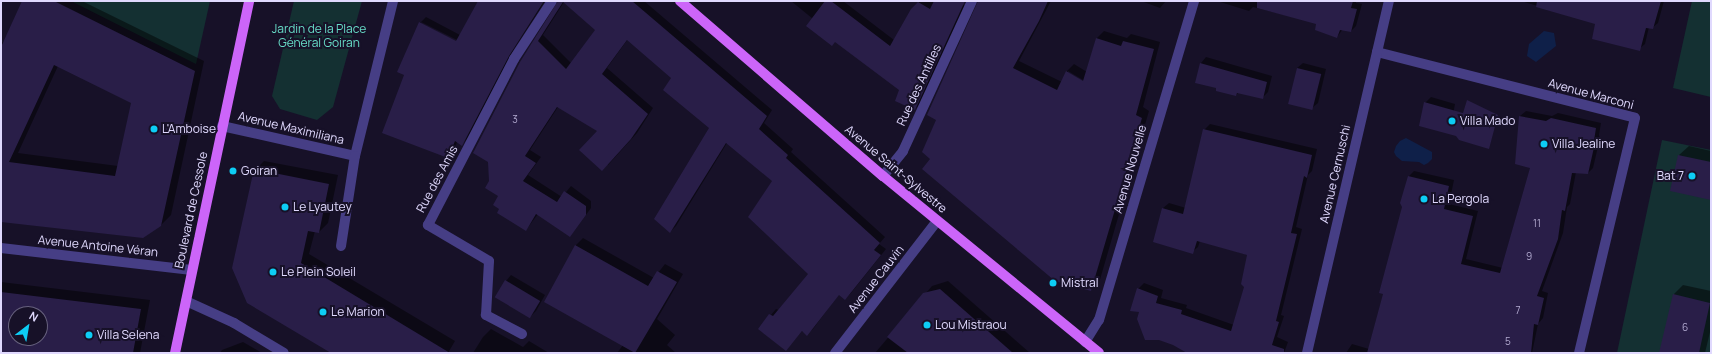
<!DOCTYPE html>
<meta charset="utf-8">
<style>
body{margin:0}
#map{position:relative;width:1712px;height:354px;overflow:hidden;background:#171128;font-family:Manrope,sans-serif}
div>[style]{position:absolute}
.green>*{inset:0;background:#143032}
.water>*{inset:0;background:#0f2049}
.shadow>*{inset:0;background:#0007}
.building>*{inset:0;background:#291e48;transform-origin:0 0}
.street>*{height:10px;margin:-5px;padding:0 5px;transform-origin:5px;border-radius:5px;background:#463e85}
.primary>*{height:10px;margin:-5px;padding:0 5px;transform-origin:5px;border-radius:5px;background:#cc65f9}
.dots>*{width:11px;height:11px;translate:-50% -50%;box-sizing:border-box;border:2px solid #171128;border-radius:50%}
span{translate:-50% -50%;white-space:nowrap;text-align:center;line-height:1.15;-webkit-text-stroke:4px #171128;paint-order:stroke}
.number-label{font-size:10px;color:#b2aad0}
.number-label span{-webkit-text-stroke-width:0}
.park-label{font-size:12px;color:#67dcc7}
.street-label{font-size:12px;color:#e0d9fe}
.poi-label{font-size:12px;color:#e0d9fe}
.left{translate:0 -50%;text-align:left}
.right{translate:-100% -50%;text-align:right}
.frame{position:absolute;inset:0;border:2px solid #e0d9fe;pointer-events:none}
.north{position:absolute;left:8px;top:306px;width:40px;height:40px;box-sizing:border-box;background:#171128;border:1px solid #67617e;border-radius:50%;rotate:31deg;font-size:11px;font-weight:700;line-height:16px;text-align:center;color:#e0d9fe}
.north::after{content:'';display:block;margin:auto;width:14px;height:18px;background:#0dcdf5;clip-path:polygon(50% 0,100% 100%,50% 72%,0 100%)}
</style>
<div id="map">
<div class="green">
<div style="clip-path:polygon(71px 1px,210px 1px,196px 64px)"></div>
<div style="clip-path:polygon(294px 1px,362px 1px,333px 107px,317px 120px,280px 109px,272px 96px)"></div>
<div style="clip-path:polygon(1692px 1px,1711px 1px,1711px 97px,1673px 88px)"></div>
<div style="clip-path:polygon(1662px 140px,1711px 150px,1711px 353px,1617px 353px)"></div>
</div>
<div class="water">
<div style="clip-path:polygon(1544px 31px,1554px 33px,1556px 46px,1536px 62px,1527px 56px,1529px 44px)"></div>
<div style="clip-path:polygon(1406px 138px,1432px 152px,1432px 159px,1428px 163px,1424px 165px,1419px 162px,1402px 161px,1396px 156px,1394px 152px,1396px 146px,1400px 141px)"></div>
</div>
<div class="shadow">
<div style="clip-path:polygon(evenodd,23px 1px,82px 1px,204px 61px,171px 215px,161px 225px,1px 221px,1px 44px,6px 39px,23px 1px,58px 66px,132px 102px,118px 166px,18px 153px,58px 66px)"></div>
<div style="clip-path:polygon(evenodd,479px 1px,545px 1px,514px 49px,467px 139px,462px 144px,457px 142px,454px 151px,448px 157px,405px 74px,399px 71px,420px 23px,426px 17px,460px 35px,479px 1px,421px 22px,461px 42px,460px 44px,421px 24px,421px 22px)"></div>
<div style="clip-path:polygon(evenodd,559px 1px,644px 1px,772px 110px,764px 123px,793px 149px,791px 152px,885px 237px,879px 244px,886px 249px,851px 293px,845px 299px,839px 294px,813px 329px,807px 334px,802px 331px,786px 350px,759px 329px,776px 309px,779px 310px,810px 274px,773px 181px,727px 143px,676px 226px,670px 232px,711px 127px,673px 77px,628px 39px,607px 68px,653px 108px,637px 133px,608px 165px,599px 131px,558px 107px,530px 150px,541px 157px,528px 175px,562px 197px,571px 186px,591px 201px,591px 208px,575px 230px,570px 236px,538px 214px,526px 230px,501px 208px,500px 196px,490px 181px,489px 162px,474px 152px,559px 1px,564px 2px,596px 30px,572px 64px,543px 35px,564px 2px)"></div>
<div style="clip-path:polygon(791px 1px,843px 1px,894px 40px,912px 10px,920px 1px,957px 1px,965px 6px,920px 104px,915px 109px,900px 90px)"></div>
<div style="clip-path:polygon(evenodd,1015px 1px,1051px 1px,1019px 61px,1062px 82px,1067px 71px,1074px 64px,1087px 72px,1096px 39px,1104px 31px,1127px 38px,1131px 34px,1160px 42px,1143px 107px,1149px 111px,1099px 283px,1091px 290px,932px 159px,1015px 1px,1068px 71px,1088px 83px,1087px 85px,1068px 73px,1068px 71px)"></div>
<div style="clip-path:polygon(1141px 1px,1166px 1px,1160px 8px)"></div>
<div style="clip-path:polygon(1217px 1px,1356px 1px,1356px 3px,1362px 4px,1356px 26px,1351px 31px,1343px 29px,1337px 37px,1318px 23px,1253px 7px,1249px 11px)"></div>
<div style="clip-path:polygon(1521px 1px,1664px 1px,1658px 23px,1652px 28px,1649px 27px,1645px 44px,1639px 49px,1596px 23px)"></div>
<div style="clip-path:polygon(1206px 57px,1272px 76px,1268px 92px,1262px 98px,1239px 92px,1236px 95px,1218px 87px,1196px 82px,1201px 63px)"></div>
<div style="clip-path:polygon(1303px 63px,1326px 69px,1318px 103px,1312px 108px,1297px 68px)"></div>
<div style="clip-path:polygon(1431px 97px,1455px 104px,1451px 126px,1425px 103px)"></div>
<div style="clip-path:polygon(1526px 111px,1552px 116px,1558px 113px,1601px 123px,1599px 135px,1600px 138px,1593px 168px,1588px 173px,1576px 172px,1570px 204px,1567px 207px,1563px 233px,1542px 291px,1548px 293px,1543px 318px,1538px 324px,1532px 353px,1346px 353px,1352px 344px,1369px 349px,1384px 294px,1409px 176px,1414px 171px,1454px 180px,1449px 204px,1478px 211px,1466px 259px,1503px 268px,1531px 167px,1516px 163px,1520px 116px)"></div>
<div style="clip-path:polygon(1210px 124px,1317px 149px,1312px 171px,1308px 175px,1296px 227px,1302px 229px,1281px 315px,1284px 316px,1277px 337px,1288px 342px,1284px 353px,1204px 353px,1140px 311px,1138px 289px,1144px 283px,1163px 290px,1161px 298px,1187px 305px,1186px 308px,1234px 325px,1246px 287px,1248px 255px,1200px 241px,1198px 247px,1192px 252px,1154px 241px,1163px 208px,1169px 203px,1186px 208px,1204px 130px)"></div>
<div style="clip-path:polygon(1689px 146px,1711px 151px,1711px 199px,1679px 155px)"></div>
<div style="clip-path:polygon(264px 161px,338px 175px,328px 223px,319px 232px,315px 231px,309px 254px,455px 341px,448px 353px,333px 353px,255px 170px)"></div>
<div style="clip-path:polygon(583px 238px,654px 278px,665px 264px,683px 274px,657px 319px,675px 335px,667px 345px,676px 353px,617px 353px,623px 345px,545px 302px,576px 245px)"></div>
<div style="clip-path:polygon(511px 275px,545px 295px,536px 311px,530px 317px,506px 281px)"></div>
<div style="clip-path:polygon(948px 281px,1030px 353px,875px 353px,932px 286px)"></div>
<div style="clip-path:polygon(evenodd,1px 282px,150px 300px,140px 353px,1px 353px,1px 282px,16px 314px,40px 314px,40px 338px,16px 338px,16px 314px)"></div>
<div style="clip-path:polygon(1683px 285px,1711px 291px,1711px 328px,1705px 353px,1660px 353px,1674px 294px)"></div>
<div style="clip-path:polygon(491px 329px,523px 347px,529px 341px,549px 353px,473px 353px,483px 337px)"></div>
<div style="clip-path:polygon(243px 342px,262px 353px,220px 353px,222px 350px)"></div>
</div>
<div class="building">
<div style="clip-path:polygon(evenodd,22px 1px,54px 1px,195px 71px,161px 226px,143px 238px,1px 222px,1px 47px,22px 1px,54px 65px,131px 103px,115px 176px,9px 162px,54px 65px)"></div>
<div style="clip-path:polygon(478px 1px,544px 1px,509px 56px,462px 146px,455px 141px,448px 158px,382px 133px,404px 75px,397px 72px,419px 22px,456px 41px)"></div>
<div style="clip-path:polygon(evenodd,558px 1px,632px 1px,767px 116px,759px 129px,788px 155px,786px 158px,880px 243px,874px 250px,881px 255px,845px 300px,839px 295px,807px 336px,802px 331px,786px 351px,758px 329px,769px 314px,773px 316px,808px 274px,748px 217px,772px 181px,726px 143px,670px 233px,654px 219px,709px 128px,663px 90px,671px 78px,627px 40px,602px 74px,648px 114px,631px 139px,602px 171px,579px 150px,597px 131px,557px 107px,525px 156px,536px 163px,523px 181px,557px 202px,564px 191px,586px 206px,586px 215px,570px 237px,536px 214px,526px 231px,497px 213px,499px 209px,493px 205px,498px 196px,485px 188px,489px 181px,488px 162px,473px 153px,520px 62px,558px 1px,563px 2px,595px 30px,566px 69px,538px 41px,563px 2px)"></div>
<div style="clip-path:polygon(825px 1px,831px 1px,890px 46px,911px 9px,918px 2px,930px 9px,934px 1px,965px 1px,915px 110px,895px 101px,899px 90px,835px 42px,832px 46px,806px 26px)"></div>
<div style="clip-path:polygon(978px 1px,1048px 1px,1039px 21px,1013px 68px,1057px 90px,1066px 71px,1083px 81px,1096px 38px,1121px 46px,1123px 41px,1154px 49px,1136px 115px,1142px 118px,1091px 291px,1055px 281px,922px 169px,930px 159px,922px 152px,936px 120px,927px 115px)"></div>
<div style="clip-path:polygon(1257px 1px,1353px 1px,1351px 8px,1357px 9px,1351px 32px,1340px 30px,1337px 38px,1315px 30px,1316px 24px,1257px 8px)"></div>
<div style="clip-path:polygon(1537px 1px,1661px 1px,1653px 29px,1646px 28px,1640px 51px,1592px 39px,1595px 24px,1536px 7px)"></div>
<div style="clip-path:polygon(1200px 63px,1267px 82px,1263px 99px,1237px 93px,1236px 96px,1216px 91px,1216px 88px,1195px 83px)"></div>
<div style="left:1297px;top:68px;width:25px;height:37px;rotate:14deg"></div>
<div style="clip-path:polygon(1467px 100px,1498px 115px,1489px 149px,1459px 140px,1456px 136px,1419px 126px,1424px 102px,1463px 113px)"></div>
<div style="clip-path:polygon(1519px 116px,1546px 121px,1551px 118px,1596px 128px,1594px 141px,1595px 143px,1588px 174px,1572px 173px,1565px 211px,1562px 210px,1558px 239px,1537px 296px,1544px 298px,1538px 325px,1534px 324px,1531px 353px,1367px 353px,1383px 294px,1379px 293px,1402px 207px,1400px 203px,1408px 176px,1449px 186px,1444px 209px,1473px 216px,1461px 264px,1500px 273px,1530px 168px,1515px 164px)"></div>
<div style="clip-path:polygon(1203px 129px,1312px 155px,1307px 178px,1304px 176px,1291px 233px,1297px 234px,1276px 321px,1279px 322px,1272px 345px,1284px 349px,1284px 353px,1187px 353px,1173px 345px,1159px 340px,1145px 340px,1137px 319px,1139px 312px,1130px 311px,1137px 288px,1158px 296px,1156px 303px,1182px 310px,1181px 314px,1231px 331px,1244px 287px,1241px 284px,1247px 255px,1197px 241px,1193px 254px,1153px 242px,1162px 208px,1183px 214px)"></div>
<div style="clip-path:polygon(1678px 155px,1711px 162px,1711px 200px,1670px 191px)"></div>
<div style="clip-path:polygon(254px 169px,329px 184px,319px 233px,308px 231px,301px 263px,450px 353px,331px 353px,247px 303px,232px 268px)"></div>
<div style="clip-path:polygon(575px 245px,648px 286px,657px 271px,677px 282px,635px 353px,544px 302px)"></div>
<div style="left:505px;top:280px;width:41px;height:20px;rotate:31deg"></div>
<div style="clip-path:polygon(940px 289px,1013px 353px,908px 353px,887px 337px,923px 293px)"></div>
<div style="clip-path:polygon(evenodd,1px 292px,141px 309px,133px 353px,1px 353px,1px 292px,16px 314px,40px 314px,40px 338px,16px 338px,16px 314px)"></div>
<div style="clip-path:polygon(1673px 294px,1710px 303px,1699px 353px,1659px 353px)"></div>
</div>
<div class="street">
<div style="left:1377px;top:52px;width:266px;rotate:14.3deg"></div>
<div style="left:1635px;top:118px;width:242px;rotate:103.4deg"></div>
<div style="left:222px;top:126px;width:136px;rotate:12.7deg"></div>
<div style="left:355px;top:156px;width:160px;rotate:-76.2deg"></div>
<div style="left:883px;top:176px;width:32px;rotate:-51deg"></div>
<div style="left:903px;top:151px;width:165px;rotate:-65.3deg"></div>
<div style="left:341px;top:246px;width:91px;rotate:-81.2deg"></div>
<div style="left:1px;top:248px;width:192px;rotate:6.6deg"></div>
<div style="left:186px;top:301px;width:53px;rotate:24.6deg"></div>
<div style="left:234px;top:323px;width:58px;rotate:31deg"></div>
<div style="left:522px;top:334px;width:41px;rotate:-152.2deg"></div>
<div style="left:486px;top:315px;width:54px;rotate:-86.8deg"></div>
<div style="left:489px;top:261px;width:71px;rotate:-149.5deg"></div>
<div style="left:428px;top:225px;width:187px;rotate:-62.6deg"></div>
<div style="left:514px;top:59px;width:69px;rotate:-56.8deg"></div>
<div style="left:1085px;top:342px;width:26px;rotate:-58deg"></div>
<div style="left:1099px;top:320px;width:333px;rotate:-73.4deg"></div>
<div style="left:835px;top:353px;width:167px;rotate:-52.3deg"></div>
<div style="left:1307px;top:353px;width:361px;rotate:-76.9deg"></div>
</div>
<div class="primary">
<div style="left:680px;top:1px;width:268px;rotate:40.8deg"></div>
<div style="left:883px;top:176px;width:279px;rotate:39.3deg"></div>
<div style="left:175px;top:353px;width:360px;rotate:-78.1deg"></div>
</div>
<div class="dots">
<div style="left:1452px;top:121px;background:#0dcdf5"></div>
<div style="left:154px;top:129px;background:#0dcdf5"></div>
<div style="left:1544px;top:144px;background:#0dcdf5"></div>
<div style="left:233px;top:171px;background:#0dcdf5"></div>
<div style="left:1692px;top:176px;background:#0dcdf5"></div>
<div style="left:1424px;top:199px;background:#0dcdf5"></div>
<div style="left:285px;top:207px;background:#0dcdf5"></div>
<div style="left:273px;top:272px;background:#0dcdf5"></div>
<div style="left:1053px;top:283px;background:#0dcdf5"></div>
<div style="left:323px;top:312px;background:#0dcdf5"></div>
<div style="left:927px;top:325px;background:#0dcdf5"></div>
<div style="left:89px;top:335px;background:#0dcdf5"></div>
</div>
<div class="number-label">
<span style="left:515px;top:120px">3</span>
<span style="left:1537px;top:224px">11</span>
<span style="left:1529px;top:257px">9</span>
<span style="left:1518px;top:311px">7</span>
<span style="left:1685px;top:328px">6</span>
<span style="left:1508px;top:342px">5</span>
</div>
<div class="park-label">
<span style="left:319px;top:36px">Jardin de la Place<br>Général Goiran</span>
</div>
<div class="street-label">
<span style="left:919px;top:85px;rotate:-65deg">Rue des Antilles</span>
<span style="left:1591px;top:94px;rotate:15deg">Avenue Marconi</span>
<span style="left:291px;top:128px;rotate:13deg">Avenue Maximiliana</span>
<span style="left:896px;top:169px;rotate:40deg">Avenue Saint-Sylvestre</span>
<span style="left:1130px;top:169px;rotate:-74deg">Avenue Nouvelle</span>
<span style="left:1335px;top:174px;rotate:-77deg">Avenue Cernuschi</span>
<span style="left:437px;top:179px;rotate:-62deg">Rue des Amis</span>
<span style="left:191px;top:210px;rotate:-78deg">Boulevard de Cessole</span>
<span style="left:98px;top:246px;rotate:6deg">Avenue Antoine Véran</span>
<span style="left:876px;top:279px;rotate:-52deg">Avenue Cauvin</span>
</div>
<div class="poi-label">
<span class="left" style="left:1460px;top:121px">Villa Mado</span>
<span class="left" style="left:162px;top:129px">L'Amboise</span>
<span class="left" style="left:1552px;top:144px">Villa Jealine</span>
<span class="left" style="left:241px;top:171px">Goiran</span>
<span class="right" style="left:1684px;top:176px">Bat 7</span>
<span class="left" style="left:1432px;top:199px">La Pergola</span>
<span class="left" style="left:293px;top:207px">Le Lyautey</span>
<span class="left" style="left:281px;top:272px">Le Plein Soleil</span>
<span class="left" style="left:1061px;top:283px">Mistral</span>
<span class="left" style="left:331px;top:312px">Le Marion</span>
<span class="left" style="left:935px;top:325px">Lou Mistraou</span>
<span class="left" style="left:97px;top:335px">Villa Selena</span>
</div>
<div class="frame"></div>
<div class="north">N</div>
</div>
